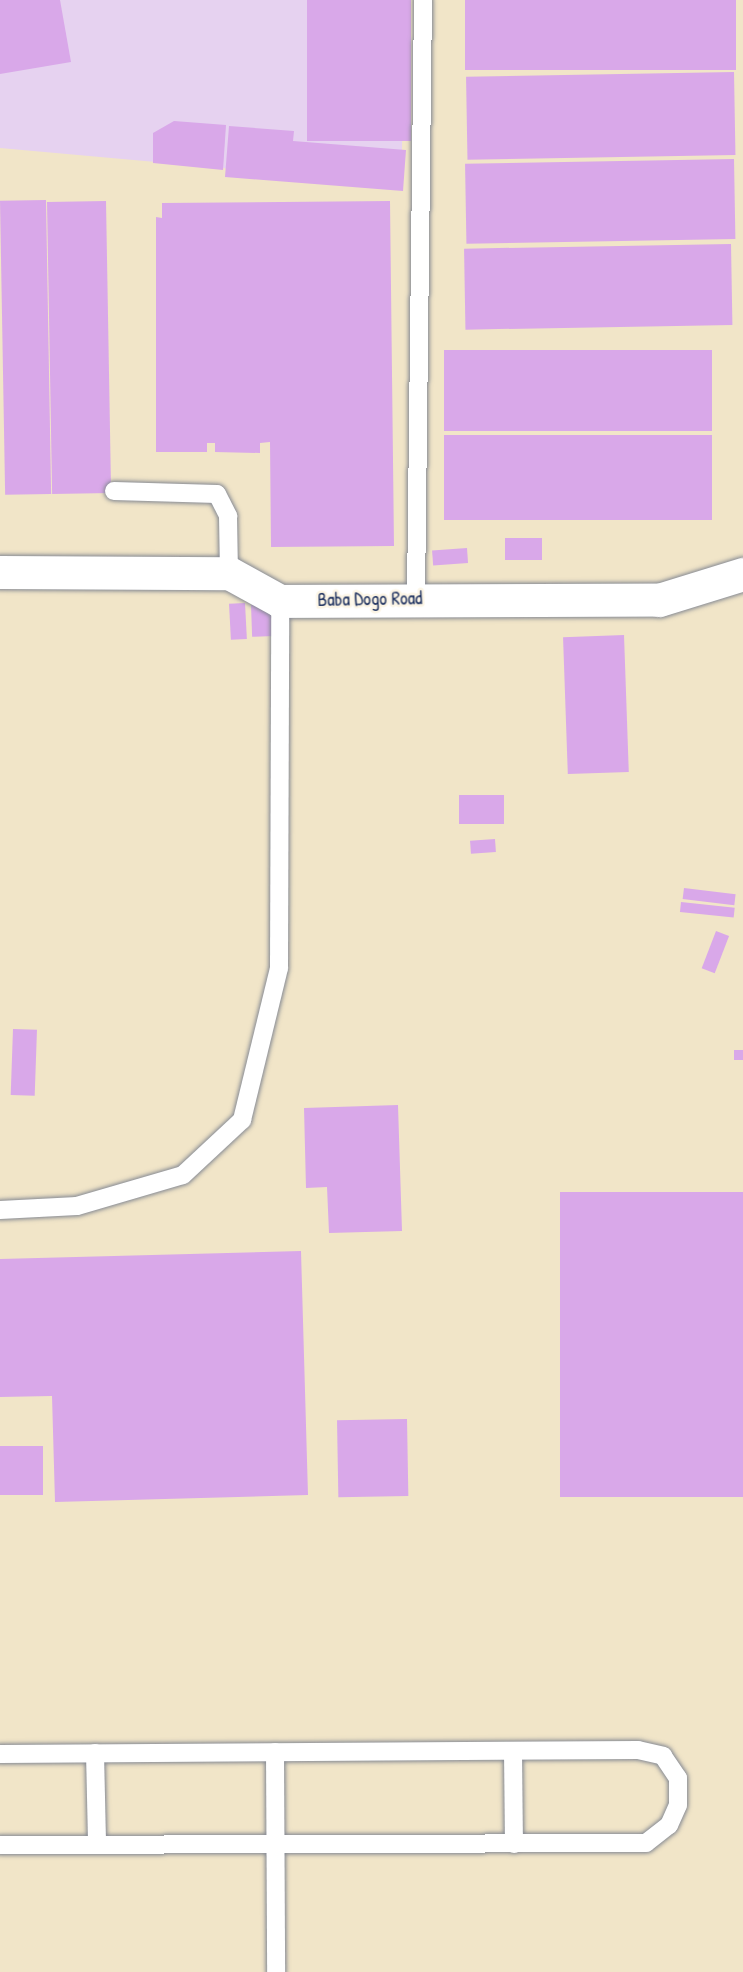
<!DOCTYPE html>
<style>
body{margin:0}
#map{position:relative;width:743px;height:1972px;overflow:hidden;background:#f1e5c8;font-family:"Patrick Hand",sans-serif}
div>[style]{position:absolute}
.built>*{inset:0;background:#e6d2f0}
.building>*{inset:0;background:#d9a8e9;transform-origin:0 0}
.roads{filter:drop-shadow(0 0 2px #868a93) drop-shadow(0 0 2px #868a93)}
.lane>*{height:18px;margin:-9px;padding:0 9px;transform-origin:9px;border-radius:9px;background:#fff}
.street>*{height:33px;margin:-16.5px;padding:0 16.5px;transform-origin:16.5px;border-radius:16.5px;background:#fff}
span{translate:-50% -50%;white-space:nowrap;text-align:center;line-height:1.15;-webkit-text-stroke:5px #fcf5e5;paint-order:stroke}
.street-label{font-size:19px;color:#1b2f5e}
</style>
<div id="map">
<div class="built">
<div style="clip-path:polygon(0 0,406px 0,401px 184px,0 148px)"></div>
</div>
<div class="building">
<div style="clip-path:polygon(0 0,60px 0,71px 62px,0 74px)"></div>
<div style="left:307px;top:0;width:104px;height:141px"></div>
<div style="left:465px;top:0;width:271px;height:70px"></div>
<div style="left:734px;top:72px;width:83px;height:268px;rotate:89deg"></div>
<div style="clip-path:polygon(174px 121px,226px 125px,223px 170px,153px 163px,153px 133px)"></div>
<div style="clip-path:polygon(229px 126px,294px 131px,293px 141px,406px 150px,403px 191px,225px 177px)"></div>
<div style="left:734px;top:159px;width:80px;height:269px;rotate:89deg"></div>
<div style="left:46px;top:200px;width:294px;height:46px;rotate:89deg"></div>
<div style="left:106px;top:201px;width:292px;height:59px;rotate:89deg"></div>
<div style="clip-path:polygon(390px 201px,394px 546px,271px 547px,270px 442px,260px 443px,260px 453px,215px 452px,215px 443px,207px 443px,207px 452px,156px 452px,156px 217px,162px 218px,162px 203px)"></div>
<div style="left:731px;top:244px;width:81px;height:267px;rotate:89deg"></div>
<div style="left:444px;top:350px;width:268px;height:81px"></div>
<div style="left:712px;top:435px;width:85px;height:268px;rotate:90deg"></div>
<div style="left:542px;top:538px;width:22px;height:37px;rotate:90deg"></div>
<div style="left:467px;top:548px;width:15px;height:35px;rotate:86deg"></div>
<div style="left:245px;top:603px;width:36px;height:16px;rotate:87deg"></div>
<div style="left:274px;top:604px;width:32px;height:23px;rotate:88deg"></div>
<div style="left:624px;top:635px;width:137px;height:61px;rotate:88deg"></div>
<div style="left:504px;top:795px;width:29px;height:45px;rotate:90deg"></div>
<div style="left:495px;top:839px;width:13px;height:25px;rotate:86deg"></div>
<div style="left:684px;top:888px;width:52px;height:11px;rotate:7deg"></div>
<div style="left:681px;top:902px;width:54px;height:10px;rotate:6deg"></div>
<div style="left:716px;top:931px;width:14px;height:40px;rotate:21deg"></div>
<div style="left:13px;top:1029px;width:24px;height:66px;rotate:2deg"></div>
<div style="left:734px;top:1050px;width:9px;height:10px"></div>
<div style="clip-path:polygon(398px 1105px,402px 1231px,329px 1233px,327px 1187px,306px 1188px,304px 1108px)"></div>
<div style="left:743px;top:1192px;width:305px;height:183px;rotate:90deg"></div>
<div style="clip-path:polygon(301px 1251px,308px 1495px,55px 1502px,52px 1396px,0 1397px,0 1259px)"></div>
<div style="left:407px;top:1419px;width:77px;height:70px;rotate:89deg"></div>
<div style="left:0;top:1446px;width:43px;height:49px"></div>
</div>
<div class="roads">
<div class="lane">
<div style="left:114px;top:491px;width:103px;rotate:1.7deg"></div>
<div style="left:217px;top:494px;width:25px;rotate:63deg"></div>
<div style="left:228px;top:516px;width:57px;rotate:89deg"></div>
<div style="left:416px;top:597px;width:597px;rotate:-89.33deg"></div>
<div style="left:0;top:1210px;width:77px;rotate:-3deg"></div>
<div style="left:77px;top:1206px;width:110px;rotate:-16.3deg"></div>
<div style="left:183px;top:1175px;width:81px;rotate:-43deg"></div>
<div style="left:242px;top:1120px;width:156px;rotate:-76.3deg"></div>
<div style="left:279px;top:968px;width:367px;rotate:-89.8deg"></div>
<div style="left:513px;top:1751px;width:93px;rotate:89.4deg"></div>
<div style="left:275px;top:1752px;width:220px;rotate:89.7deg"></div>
<div style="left:95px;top:1753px;width:91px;rotate:88.7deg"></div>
<div style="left:0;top:1754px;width:638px;rotate:-0.36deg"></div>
<div style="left:638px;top:1750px;width:26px;rotate:13deg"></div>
<div style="left:663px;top:1756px;width:27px;rotate:56deg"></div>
<div style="left:678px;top:1778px;width:27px;rotate:90deg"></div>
<div style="left:678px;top:1805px;width:22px;rotate:114deg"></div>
<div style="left:669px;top:1825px;width:29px;rotate:142deg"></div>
<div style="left:646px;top:1843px;width:646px;rotate:179.82deg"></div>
</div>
<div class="street">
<div style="left:0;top:572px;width:229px;rotate:0.3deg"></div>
<div style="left:229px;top:573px;width:58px;rotate:28.8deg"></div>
<div style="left:280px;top:601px;width:379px;rotate:-0.2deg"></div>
<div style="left:659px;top:600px;width:88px;rotate:-17.2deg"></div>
</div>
</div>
<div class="street-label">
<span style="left:370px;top:599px;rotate:-1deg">Baba Dogo Road</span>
</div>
</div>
